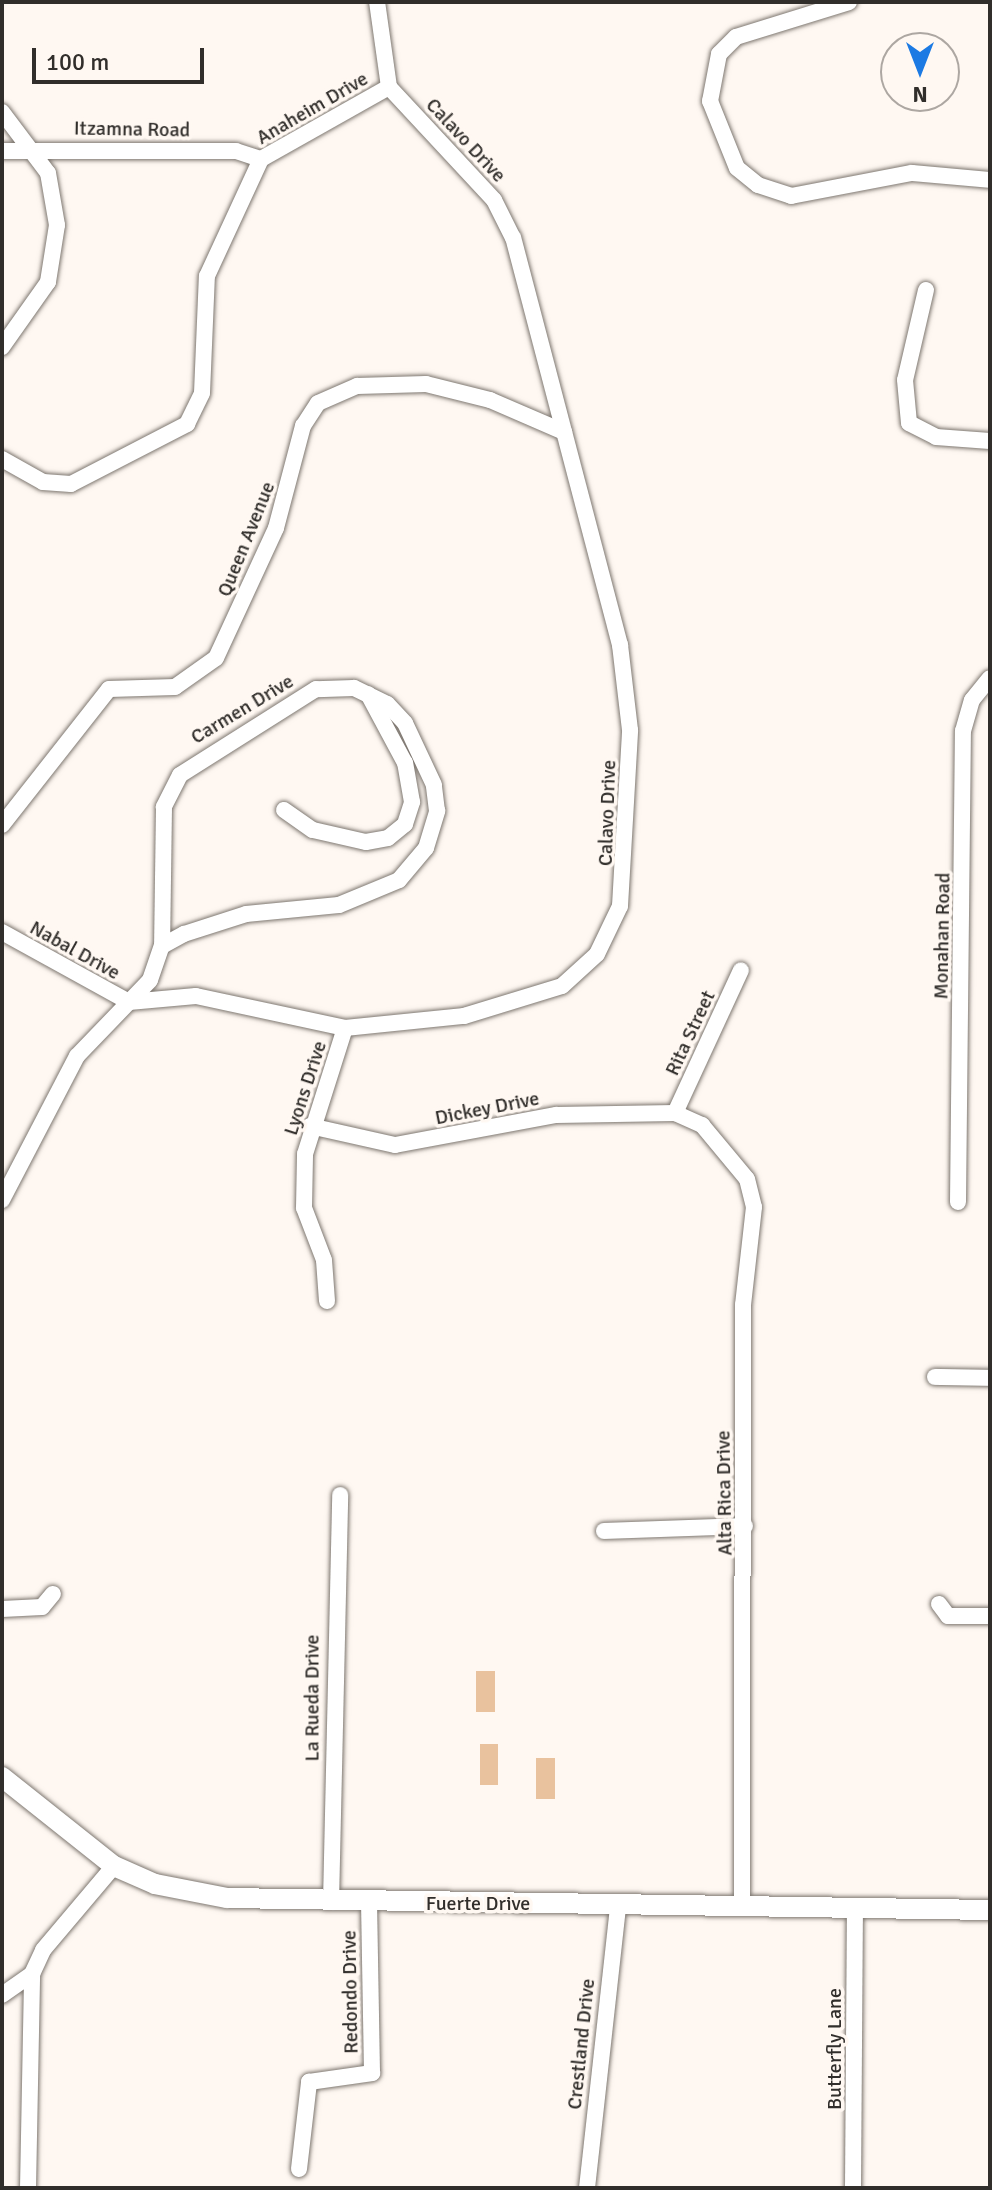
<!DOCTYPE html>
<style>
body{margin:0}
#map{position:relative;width:992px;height:2190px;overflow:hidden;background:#fff8f2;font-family:Signika,sans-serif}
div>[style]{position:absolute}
.green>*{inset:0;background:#e9c29e;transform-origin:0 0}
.roads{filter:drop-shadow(0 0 2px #7e7770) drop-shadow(0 0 2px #7e7770)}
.minor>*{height:16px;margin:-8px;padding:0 8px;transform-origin:8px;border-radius:8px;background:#fff}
.major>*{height:20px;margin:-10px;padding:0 10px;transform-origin:10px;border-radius:10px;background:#fff}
span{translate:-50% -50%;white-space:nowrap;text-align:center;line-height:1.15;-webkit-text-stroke:7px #fff8f2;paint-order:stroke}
.street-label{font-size:20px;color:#312e2b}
.frame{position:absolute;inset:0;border:4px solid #312e2b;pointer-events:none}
.north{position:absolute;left:880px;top:32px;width:80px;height:80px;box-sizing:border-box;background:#fff8f2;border:2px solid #ada7a2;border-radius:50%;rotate:180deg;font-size:22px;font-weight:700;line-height:32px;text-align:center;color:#312e2b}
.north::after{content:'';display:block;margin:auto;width:28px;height:36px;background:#1c7ae3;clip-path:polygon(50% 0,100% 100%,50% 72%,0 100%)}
.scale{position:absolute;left:32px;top:48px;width:172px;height:36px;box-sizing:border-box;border:4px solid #312e2b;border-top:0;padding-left:10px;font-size:24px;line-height:28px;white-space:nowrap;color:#312e2b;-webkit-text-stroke:6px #fff8f2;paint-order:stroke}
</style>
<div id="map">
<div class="green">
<div style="left:495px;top:1671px;width:41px;height:19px;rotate:90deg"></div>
<div style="left:480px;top:1744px;width:18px;height:41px"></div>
<div style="left:536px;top:1758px;width:19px;height:41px"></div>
</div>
<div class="roads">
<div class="minor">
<div style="left:849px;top:2px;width:118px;rotate:162.8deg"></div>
<div style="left:736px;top:37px;width:24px;rotate:135deg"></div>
<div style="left:719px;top:54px;width:48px;rotate:100.8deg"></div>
<div style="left:710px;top:101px;width:72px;rotate:68.1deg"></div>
<div style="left:737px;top:168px;width:27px;rotate:39deg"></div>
<div style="left:758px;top:185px;width:35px;rotate:18deg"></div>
<div style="left:791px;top:196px;width:123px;rotate:-10.8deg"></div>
<div style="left:912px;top:173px;width:78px;rotate:5.1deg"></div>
<div style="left:2px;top:112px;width:76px;rotate:53deg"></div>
<div style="left:48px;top:173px;width:53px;rotate:80.2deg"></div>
<div style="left:57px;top:225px;width:58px;rotate:99deg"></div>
<div style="left:48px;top:282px;width:80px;rotate:125.3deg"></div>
<div style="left:2px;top:151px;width:234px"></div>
<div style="left:236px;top:151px;width:26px;rotate:18deg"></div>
<div style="left:926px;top:290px;width:92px;rotate:103.1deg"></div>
<div style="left:905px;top:380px;width:43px;rotate:84.7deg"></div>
<div style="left:909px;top:423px;width:30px;rotate:27deg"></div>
<div style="left:936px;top:437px;width:54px;rotate:4.2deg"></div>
<div style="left:2px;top:459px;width:47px;rotate:29.3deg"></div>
<div style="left:43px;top:482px;width:28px;rotate:4deg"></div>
<div style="left:71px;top:484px;width:131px;rotate:-27.3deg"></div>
<div style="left:187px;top:424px;width:34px;rotate:-64deg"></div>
<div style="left:202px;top:393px;width:117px;rotate:-87.6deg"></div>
<div style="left:207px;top:276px;width:129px;rotate:-65.2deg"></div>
<div style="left:261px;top:159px;width:147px;rotate:-29.4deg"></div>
<div style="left:284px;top:810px;width:35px;rotate:35deg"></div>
<div style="left:313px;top:830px;width:54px;rotate:12.8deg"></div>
<div style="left:366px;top:842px;width:22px;rotate:-10deg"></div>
<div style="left:388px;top:838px;width:22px;rotate:-39deg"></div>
<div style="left:405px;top:824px;width:23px;rotate:-72deg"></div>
<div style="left:412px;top:802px;width:40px;rotate:-100deg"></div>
<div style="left:405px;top:763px;width:78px;rotate:-118.2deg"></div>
<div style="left:2px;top:825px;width:173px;rotate:-51.8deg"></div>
<div style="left:109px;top:689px;width:66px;rotate:-1.7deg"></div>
<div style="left:175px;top:687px;width:50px;rotate:-35.3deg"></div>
<div style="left:216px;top:658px;width:143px;rotate:-65.2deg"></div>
<div style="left:276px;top:528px;width:106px;rotate:-75.2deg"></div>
<div style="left:303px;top:426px;width:27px;rotate:-57deg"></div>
<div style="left:318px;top:403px;width:43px;rotate:-23.6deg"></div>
<div style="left:357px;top:386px;width:69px;rotate:-1.7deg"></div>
<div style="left:426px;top:384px;width:66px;rotate:14deg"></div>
<div style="left:490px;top:400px;width:81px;rotate:23.4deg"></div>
<div style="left:2px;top:932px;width:145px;rotate:28.9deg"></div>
<div style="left:129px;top:1002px;width:30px;rotate:-46deg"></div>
<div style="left:150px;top:980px;width:36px;rotate:-71deg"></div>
<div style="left:162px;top:946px;width:25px;rotate:-29deg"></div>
<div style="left:184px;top:934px;width:65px;rotate:-17.9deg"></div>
<div style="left:246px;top:914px;width:93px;rotate:-5.5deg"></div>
<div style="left:339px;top:905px;width:65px;rotate:-22.6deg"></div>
<div style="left:399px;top:880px;width:42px;rotate:-49.8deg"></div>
<div style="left:426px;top:848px;width:39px;rotate:-73deg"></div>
<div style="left:437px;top:811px;width:26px;rotate:-97deg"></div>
<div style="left:434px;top:785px;width:68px;rotate:-115.1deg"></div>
<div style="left:405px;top:723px;width:26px;rotate:-133deg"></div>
<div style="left:387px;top:704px;width:37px;rotate:-154deg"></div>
<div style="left:354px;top:688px;width:38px;rotate:178deg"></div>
<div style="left:316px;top:689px;width:161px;rotate:147.7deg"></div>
<div style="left:180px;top:775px;width:36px;rotate:117deg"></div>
<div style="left:164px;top:807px;width:139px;rotate:90.8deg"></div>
<div style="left:675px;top:1113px;width:157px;rotate:-65.2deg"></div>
<div style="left:310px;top:1126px;width:87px;rotate:12.6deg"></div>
<div style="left:395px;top:1145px;width:164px;rotate:-10.6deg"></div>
<div style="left:556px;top:1115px;width:119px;rotate:-1deg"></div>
<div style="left:675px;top:1113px;width:30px;rotate:24deg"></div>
<div style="left:702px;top:1125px;width:70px;rotate:50.2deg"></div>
<div style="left:747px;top:1179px;width:29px;rotate:76deg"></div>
<div style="left:754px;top:1207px;width:99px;rotate:96.4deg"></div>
<div style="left:743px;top:1305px;width:602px;rotate:90.1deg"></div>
<div style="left:2px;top:1200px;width:162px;rotate:-62.5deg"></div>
<div style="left:77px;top:1056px;width:75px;rotate:-46.1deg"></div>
<div style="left:129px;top:1002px;width:67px;rotate:-5.1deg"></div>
<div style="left:196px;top:996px;width:152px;rotate:12.1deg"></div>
<div style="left:345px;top:1028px;width:120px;rotate:-5.8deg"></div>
<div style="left:464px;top:1016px;width:102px;rotate:-17deg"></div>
<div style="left:562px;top:986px;width:47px;rotate:-42.4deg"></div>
<div style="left:597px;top:954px;width:53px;rotate:-64.4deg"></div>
<div style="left:620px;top:906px;width:176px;rotate:-86.7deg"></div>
<div style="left:630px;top:730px;width:86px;rotate:-96.7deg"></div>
<div style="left:620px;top:645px;width:421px;rotate:-104.7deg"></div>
<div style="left:513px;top:238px;width:42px;rotate:-116.6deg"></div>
<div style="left:494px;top:200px;width:154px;rotate:-132.9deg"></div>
<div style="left:389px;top:87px;width:86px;rotate:-98deg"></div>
<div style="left:958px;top:1202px;width:471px;rotate:-89.4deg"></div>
<div style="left:963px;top:731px;width:32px;rotate:-74deg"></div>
<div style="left:972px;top:700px;width:28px;rotate:-51deg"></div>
<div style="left:327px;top:1301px;width:41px;rotate:-94.2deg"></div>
<div style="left:324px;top:1260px;width:56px;rotate:-111deg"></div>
<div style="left:304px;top:1208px;width:54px;rotate:-88.9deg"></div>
<div style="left:305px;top:1154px;width:132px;rotate:-72.4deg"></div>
<div style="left:935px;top:1377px;width:55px;rotate:1deg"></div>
<div style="left:604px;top:1531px;width:141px;rotate:-2deg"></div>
<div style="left:939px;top:1604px;width:15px;rotate:53deg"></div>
<div style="left:948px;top:1616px;width:42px"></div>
<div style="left:2px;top:1609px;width:40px;rotate:-2.9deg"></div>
<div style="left:42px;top:1607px;width:17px;rotate:-50deg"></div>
<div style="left:331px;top:1902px;width:407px;rotate:-88.7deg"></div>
<div style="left:2px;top:1995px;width:37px;rotate:-35deg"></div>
<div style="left:299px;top:2169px;width:88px;rotate:-83.4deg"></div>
<div style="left:309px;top:2082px;width:64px;rotate:-8.1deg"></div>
<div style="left:372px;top:2073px;width:171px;rotate:-91deg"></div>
<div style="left:28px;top:2188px;width:214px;rotate:-88.9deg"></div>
<div style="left:32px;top:1974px;width:26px;rotate:-65deg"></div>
<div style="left:43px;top:1950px;width:110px;rotate:-49.8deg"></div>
<div style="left:587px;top:2188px;width:285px;rotate:-83.7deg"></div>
<div style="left:853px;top:2188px;width:279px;rotate:-89.6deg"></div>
</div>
<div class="major">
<div style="left:2px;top:1777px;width:143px;rotate:38.5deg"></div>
<div style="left:114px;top:1866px;width:45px;rotate:23.7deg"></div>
<div style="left:155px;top:1884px;width:73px;rotate:11deg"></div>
<div style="left:227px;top:1898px;width:763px;rotate:0.9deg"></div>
</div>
</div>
<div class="street-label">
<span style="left:312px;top:108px;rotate:-30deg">Anaheim Drive</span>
<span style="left:132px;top:129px;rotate:1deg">Itzamna Road</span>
<span style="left:466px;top:140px;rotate:47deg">Calavo Drive</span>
<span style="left:246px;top:539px;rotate:-68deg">Queen Avenue</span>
<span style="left:242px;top:709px;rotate:-31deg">Carmen Drive</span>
<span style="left:607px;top:813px;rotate:-88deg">Calavo Drive</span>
<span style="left:942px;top:936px;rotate:-89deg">Monahan Road</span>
<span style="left:75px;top:950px;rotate:29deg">Nabal Drive</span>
<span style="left:690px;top:1033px;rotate:-65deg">Rita Street</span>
<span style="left:305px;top:1088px;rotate:-72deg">Lyons Drive</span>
<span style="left:487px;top:1108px;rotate:-11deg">Dickey Drive</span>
<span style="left:724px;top:1493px;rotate:-91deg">Alta Rica Drive</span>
<span style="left:312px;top:1698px;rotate:-90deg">La Rueda Drive</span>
<span style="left:478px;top:1903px">Fuerte Drive</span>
<span style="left:350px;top:1992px;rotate:-91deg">Redondo Drive</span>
<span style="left:581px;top:2044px;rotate:-84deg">Crestland Drive</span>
<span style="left:834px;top:2049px;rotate:-90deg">Butterfly Lane</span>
</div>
<div class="frame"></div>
<div class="north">N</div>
<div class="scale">100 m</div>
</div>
